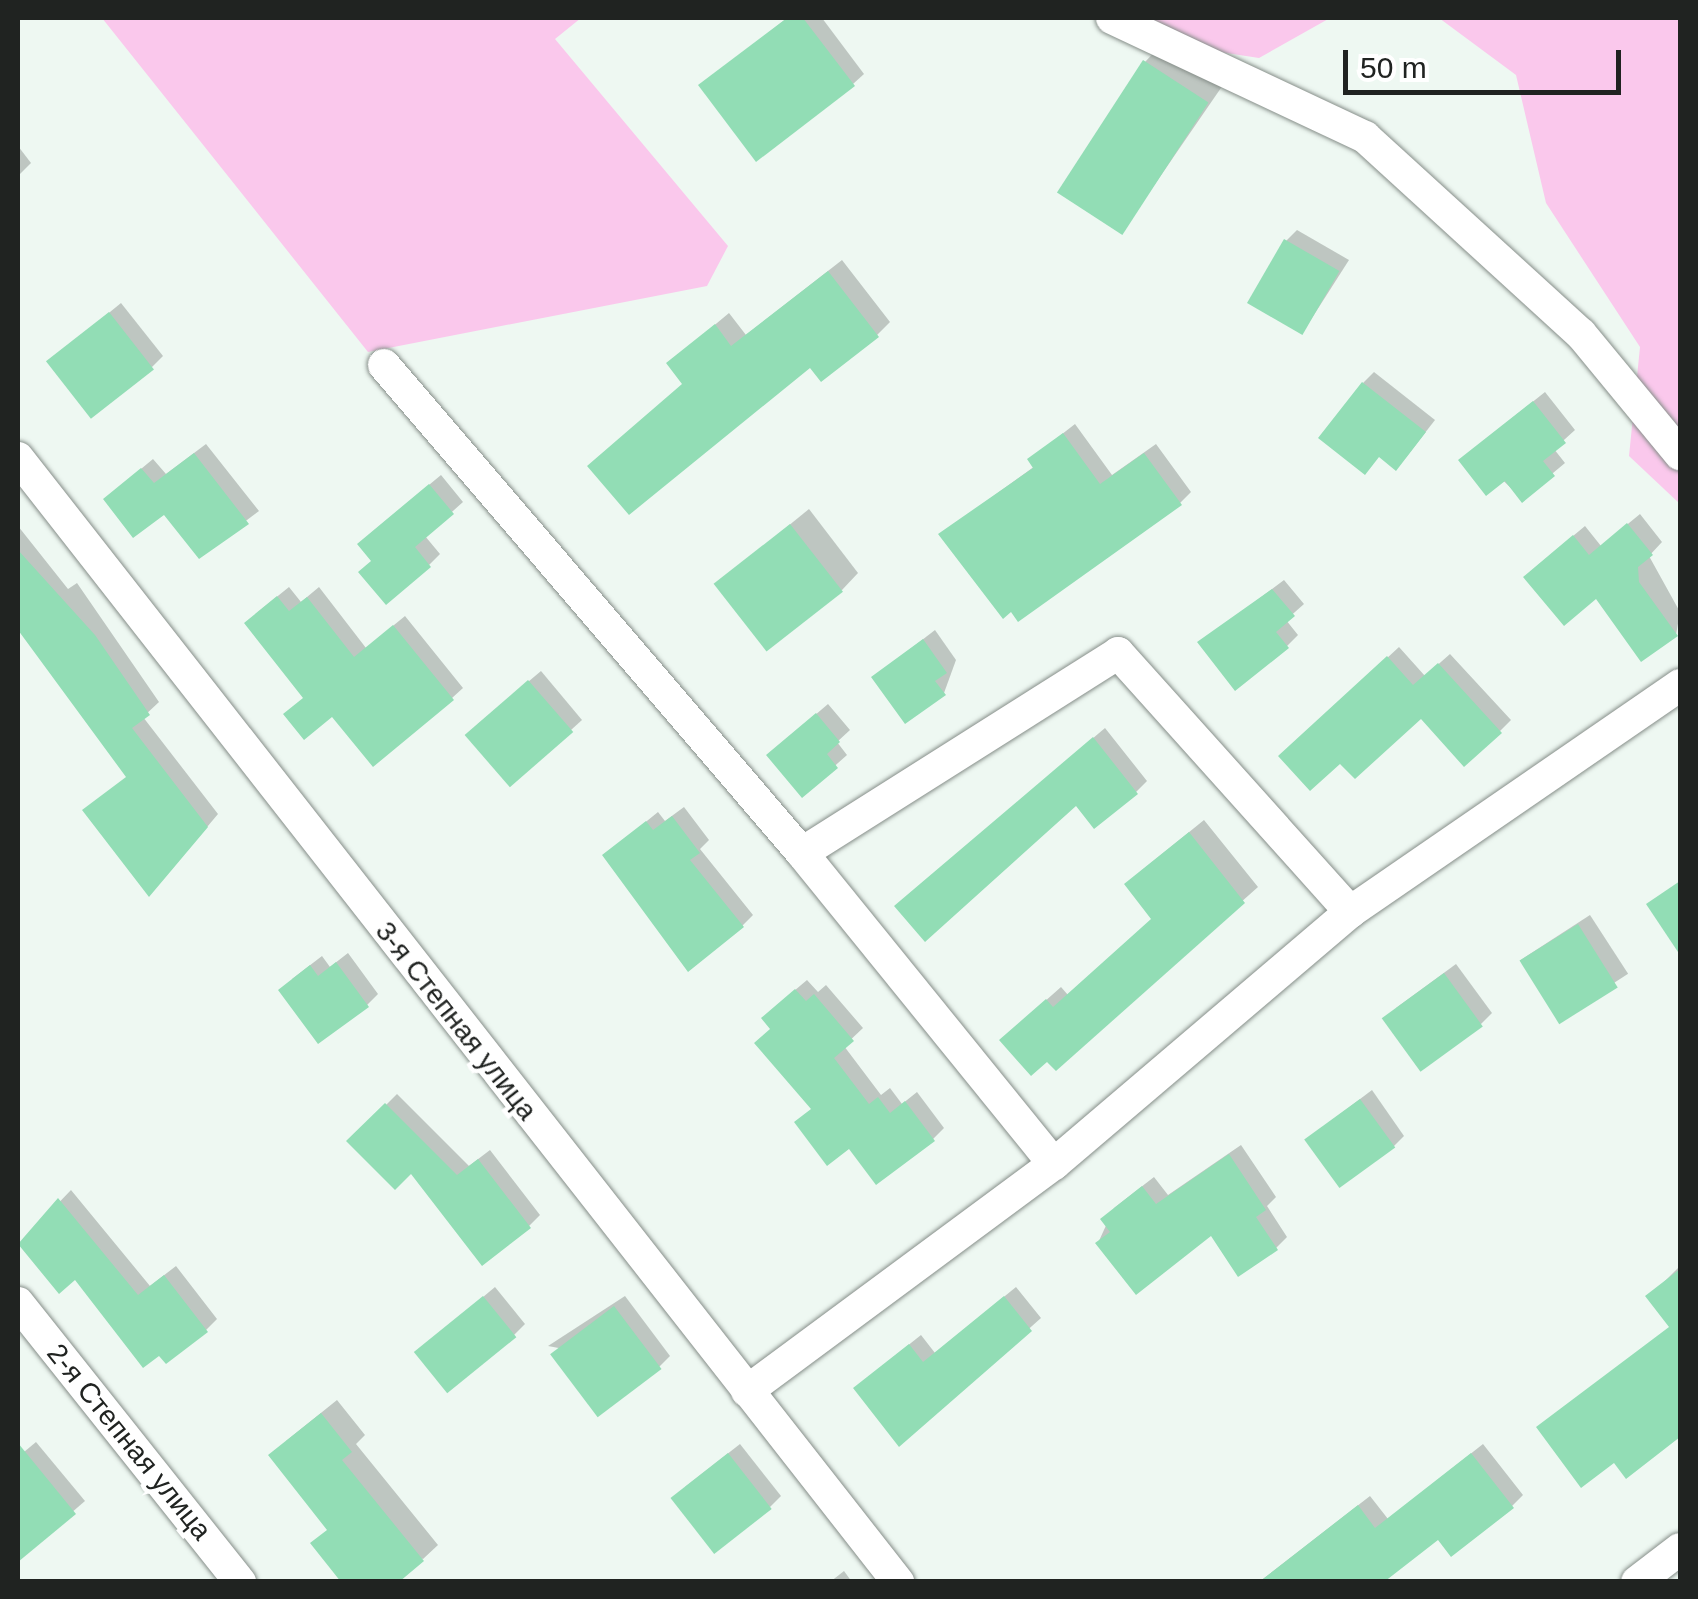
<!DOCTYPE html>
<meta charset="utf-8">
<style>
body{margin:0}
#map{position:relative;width:1698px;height:1599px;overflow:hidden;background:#eef8f2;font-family:Arial,sans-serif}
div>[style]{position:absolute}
.green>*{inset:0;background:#fac8ec}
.shadow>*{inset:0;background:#0003;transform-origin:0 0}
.building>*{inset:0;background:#92ddb5;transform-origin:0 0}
.roads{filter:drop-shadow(0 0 2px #868e89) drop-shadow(0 0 2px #868e89)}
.minor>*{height:32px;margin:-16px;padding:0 16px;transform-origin:16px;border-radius:16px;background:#fff}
span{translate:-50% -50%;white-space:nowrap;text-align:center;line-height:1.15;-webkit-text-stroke:9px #fff;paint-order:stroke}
.street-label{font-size:28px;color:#202321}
.frame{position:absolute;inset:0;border:20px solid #202321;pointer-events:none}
.scale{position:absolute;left:1343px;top:50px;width:278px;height:45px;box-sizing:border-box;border:5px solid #202321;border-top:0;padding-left:12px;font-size:30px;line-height:35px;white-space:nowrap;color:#202321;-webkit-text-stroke:8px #fff;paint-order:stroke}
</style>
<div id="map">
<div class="green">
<div style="clip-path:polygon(102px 18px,581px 18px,555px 39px,728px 246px,707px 286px,368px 352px)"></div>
<div style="clip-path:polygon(1148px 18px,1330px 18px,1259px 58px,1168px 44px)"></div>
<div style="clip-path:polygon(1439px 18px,1680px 18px,1680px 504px,1629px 456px,1640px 347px,1546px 203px,1516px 75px)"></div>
</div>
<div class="shadow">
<div style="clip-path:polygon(787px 18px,822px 18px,864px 74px,853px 84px,701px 85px)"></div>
<div style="clip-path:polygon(1161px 45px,1223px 85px,1122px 232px,1145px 62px)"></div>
<div style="clip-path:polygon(18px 146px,31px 163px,18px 176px)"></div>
<div style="clip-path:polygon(1297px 230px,1349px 260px,1303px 332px,1286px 241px)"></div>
<div style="clip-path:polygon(842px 260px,890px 322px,877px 335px,810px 365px,685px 383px,669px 363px,729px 313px,746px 335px)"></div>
<div style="clip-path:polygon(121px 303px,163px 356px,152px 367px,61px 352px)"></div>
<div style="clip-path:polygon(1374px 372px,1435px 420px,1407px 456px,1363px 383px)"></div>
<div style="clip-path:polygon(1545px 392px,1575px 430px,1554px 449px,1565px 463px,1522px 499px,1472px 450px)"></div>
<div style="clip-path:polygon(1075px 424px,1112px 475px,1156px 444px,1191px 492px,1180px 503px,941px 534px,1035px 466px,1030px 459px)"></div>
<div style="clip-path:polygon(206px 444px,259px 511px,199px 556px,165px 511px,118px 488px,153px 459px,166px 474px)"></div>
<div style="clip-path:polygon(441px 475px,463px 502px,425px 536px,440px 554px,429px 565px,371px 533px)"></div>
<div style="clip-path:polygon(809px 509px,858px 573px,842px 590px,717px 584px)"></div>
<div style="clip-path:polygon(1640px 514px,1662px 542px,1649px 556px,1680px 612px,1676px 635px,1537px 566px,1585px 526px,1601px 546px)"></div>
<div style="clip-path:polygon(18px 526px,68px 589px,77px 583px,159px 702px,143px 717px,218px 814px,160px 883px,128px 775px,18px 624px)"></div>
<div style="clip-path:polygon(1284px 580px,1304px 604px,1286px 620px,1298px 635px,1287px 646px,1200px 643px)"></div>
<div style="clip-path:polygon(289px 587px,301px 602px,319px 587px,366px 648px,405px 616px,463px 688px,452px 698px,333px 713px,306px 697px,258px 612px)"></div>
<div style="clip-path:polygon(935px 630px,956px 660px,944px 693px,874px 677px)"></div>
<div style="clip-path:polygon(1399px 647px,1425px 676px,1450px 654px,1511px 720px,1500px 731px,1421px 716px,1340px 760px,1292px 746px)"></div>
<div style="clip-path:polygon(541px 671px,582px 720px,571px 730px,478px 724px)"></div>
<div style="clip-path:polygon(828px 704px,850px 730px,837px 742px,847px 755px,802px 795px,780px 745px)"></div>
<div style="clip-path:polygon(1105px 728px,1147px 781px,1136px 792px,1076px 802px,908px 895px)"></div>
<div style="clip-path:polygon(684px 807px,709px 840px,700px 849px,753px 915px,742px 926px,605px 855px,658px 812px,665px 821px)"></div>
<div style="clip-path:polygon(1204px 820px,1258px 887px,1056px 1067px,1017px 1026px,1061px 987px,1068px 995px,1154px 918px,1141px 871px)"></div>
<div style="left:1590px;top:915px;width:70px;height:82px;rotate:57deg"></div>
<div style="clip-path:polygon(348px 953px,378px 994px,367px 1005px,292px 979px,322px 956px,330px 967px)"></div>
<div style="clip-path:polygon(1456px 964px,1492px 1013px,1481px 1024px,1396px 1008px)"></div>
<div style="clip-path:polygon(807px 980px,818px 992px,826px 985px,863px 1028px,844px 1046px,881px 1095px,890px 1088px,902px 1104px,917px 1092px,944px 1128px,933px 1139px,850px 1145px,813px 1108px,773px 1028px,775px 1007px)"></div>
<div style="clip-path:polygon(1372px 1090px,1404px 1136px,1393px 1147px,1307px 1139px)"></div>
<div style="clip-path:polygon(397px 1094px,469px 1166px,490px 1150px,540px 1215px,529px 1226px,350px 1141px)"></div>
<div style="clip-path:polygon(1241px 1145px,1276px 1197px,1267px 1206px,1287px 1237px,1276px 1248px,1212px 1233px,1098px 1243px,1114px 1208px,1154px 1177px,1168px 1195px)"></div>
<div style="clip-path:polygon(71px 1190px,150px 1286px,176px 1266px,217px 1319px,206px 1330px,20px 1243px)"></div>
<div style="clip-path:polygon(1680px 1266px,1680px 1434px,1626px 1475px,1671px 1326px,1649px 1297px)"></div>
<div style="clip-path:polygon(495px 1287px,525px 1324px,514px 1335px,428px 1343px)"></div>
<div style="clip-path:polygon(1016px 1287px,1041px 1318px,900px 1444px,867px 1378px,921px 1335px,935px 1353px)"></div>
<div style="clip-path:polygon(625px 1296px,670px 1356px,659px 1367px,548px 1346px)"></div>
<div style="clip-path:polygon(337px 1400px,365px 1435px,356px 1444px,438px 1545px,423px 1559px,329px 1528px,286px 1441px)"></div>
<div style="clip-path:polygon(36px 1442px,85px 1501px,27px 1551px,18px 1539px,18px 1457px)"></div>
<div style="clip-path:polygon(740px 1444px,781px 1496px,770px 1507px,685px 1487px)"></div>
<div style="clip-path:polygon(1483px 1444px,1523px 1495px,1512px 1506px,1438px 1537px,1380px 1582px,1259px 1582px,1370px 1496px,1388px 1519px)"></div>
<div style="clip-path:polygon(844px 1571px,852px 1582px,830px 1582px)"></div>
</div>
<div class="building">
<div style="clip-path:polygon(787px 18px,803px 18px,855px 86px,756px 162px,698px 85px)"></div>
<div style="left:1143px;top:60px;width:78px;height:158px;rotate:33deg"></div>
<div style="left:1284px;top:239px;width:64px;height:74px;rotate:30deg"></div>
<div style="clip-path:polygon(828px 271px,879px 337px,821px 382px,810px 368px,629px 515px,587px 466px,682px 384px,666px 363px,715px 324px,731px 346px)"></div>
<div style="left:109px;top:312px;width:73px;height:80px;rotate:52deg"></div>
<div style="clip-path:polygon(1362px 382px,1426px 432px,1396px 471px,1379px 457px,1365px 475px,1318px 438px)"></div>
<div style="clip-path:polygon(1533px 401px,1566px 443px,1543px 461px,1555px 476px,1522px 503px,1505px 481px,1486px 496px,1458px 460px)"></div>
<div style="clip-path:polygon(1063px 433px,1100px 484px,1144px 453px,1182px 505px,1018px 622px,1011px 612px,1003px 619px,938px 534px,1033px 468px,1027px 459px)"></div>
<div style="clip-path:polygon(194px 453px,249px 524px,199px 559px,164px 515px,133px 538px,103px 499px,141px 468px,154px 483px)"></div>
<div style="clip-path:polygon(429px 484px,454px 514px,415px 547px,431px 567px,386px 605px,358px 572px,371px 561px,357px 544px)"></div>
<div style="clip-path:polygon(1627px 523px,1653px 555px,1638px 567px,1639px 582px,1678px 636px,1641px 662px,1596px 599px,1564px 626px,1523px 577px,1573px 535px,1589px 555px)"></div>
<div style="left:790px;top:524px;width:86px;height:97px;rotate:52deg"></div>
<div style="clip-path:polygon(18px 550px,95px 635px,150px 715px,132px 728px,208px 827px,149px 897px,82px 810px,126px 777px,18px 630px)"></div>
<div style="clip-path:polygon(1272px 589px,1295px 616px,1276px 632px,1289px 648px,1235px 691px,1197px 642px)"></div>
<div style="clip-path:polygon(277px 596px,289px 611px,307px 597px,354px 657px,393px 625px,454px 700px,373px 767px,332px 717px,304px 740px,283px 714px,303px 698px,244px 623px)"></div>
<div style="clip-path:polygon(923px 639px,947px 673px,935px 681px,946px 695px,905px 724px,871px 677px)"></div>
<div style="clip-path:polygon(1387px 656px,1413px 685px,1438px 663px,1502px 733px,1464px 767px,1421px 719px,1355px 779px,1340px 764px,1310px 791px,1278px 756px)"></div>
<div style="left:528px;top:680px;width:69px;height:84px;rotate:49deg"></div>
<div style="clip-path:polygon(816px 713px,840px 742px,827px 754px,838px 768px,802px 798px,766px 755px)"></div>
<div style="clip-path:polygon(1093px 737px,1138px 794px,1094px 829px,1076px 806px,925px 942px,894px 906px)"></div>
<div style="clip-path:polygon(672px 816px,700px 853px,690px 860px,744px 927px,688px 972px,602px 855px,646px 821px,653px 830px)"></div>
<div style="clip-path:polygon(1189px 832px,1245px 903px,1056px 1071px,1047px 1062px,1031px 1076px,999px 1040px,1046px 999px,1053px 1007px,1151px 919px,1124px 884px)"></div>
<div style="clip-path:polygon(1680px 881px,1680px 955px,1646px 904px)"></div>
<div style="left:1578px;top:924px;width:75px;height:69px;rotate:58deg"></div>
<div style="clip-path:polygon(336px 962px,369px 1007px,318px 1044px,278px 990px,310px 965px,318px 976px)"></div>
<div style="left:1444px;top:973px;width:66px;height:77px;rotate:54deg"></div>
<div style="clip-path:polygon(795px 989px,806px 1001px,814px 994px,854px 1041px,834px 1058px,869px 1104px,878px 1097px,890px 1113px,905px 1101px,935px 1141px,876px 1185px,849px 1149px,827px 1166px,794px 1122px,811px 1109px,754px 1043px,770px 1029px,761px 1018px)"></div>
<div style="left:1360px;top:1099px;width:60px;height:69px;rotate:54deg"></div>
<div style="clip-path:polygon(385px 1103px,457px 1175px,478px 1159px,531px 1228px,482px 1266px,411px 1174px,395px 1190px,346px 1141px)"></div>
<div style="clip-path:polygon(1229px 1154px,1266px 1210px,1256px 1217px,1278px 1250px,1238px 1277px,1211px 1236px,1136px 1295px,1095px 1243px,1110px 1232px,1100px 1219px,1142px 1186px,1156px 1204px)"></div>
<div style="clip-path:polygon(58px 1198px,138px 1295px,164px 1275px,208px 1332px,166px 1364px,159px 1356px,143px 1368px,75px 1280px,59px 1294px,18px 1244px)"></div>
<div style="clip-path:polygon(1680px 1269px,1680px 1437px,1626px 1479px,1614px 1463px,1581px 1488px,1536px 1427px,1669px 1327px,1645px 1296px)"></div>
<div style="left:483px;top:1296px;width:53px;height:89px;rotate:51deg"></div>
<div style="clip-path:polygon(1004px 1296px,1032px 1331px,899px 1447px,853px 1388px,909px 1344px,923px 1362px)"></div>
<div style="left:614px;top:1306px;width:79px;height:80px;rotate:53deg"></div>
<div style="clip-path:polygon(321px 1413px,352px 1452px,342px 1460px,424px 1561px,399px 1582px,341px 1582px,310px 1543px,327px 1530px,268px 1455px)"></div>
<div style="clip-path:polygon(18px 1443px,76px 1514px,18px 1562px)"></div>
<div style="left:728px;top:1453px;width:71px;height:73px;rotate:52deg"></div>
<div style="clip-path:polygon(1471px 1453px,1514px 1508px,1451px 1557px,1438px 1540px,1384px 1582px,1259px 1582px,1358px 1505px,1375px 1528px)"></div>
</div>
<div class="roads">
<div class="minor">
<div style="left:1112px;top:18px;width:280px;rotate:25.2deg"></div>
<div style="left:1365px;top:137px;width:292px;rotate:42.4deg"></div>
<div style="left:1581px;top:334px;width:156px;rotate:50.5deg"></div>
<div style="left:384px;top:365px;width:643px;rotate:49.42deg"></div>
<div style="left:802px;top:853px;width:400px;rotate:51deg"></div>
<div style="left:18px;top:458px;width:1428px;rotate:51.94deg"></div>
<div style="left:802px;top:853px;width:374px;rotate:-32.3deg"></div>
<div style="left:1118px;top:653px;width:348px;rotate:48.1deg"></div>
<div style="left:18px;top:1303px;width:357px;rotate:51.5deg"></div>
<div style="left:747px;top:1391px;width:382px;rotate:-36.5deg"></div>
<div style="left:1054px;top:1164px;width:389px;rotate:-40.4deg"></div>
<div style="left:1350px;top:912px;width:401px;rotate:-34.5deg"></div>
<div style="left:1637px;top:1582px;width:54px;rotate:-37.5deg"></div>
</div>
</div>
<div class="street-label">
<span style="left:456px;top:1021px;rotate:52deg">3-я Степная улица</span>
<span style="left:129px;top:1442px;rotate:51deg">2-я Степная улица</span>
</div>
<div class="frame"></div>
<div class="scale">50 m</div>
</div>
